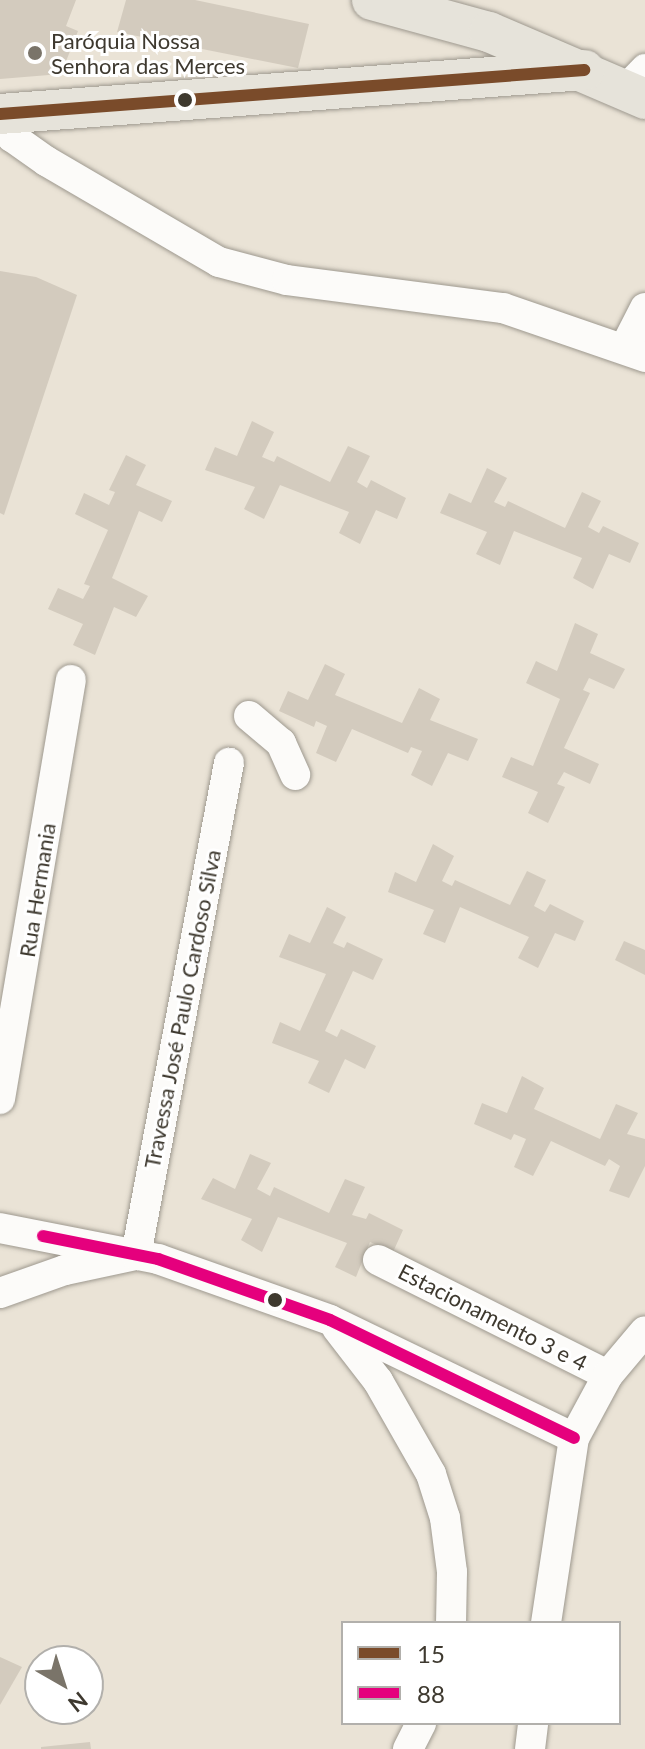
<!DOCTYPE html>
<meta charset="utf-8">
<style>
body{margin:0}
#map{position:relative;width:645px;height:1749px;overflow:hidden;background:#eae3d6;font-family:Lato,sans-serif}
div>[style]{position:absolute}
.building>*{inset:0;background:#d3cbbe}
.roads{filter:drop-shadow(0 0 2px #9e998f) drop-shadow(0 0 2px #9e998f)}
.minor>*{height:30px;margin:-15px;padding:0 15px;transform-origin:15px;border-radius:15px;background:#fcfbf9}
.major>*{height:40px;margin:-20px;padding:0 20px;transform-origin:20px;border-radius:20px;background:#e6e3da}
.bus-1>*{height:12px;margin:-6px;padding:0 6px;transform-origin:6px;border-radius:6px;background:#7a4b2a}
.bus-2>*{height:12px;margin:-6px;padding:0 6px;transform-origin:6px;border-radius:6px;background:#e5007d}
.dots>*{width:22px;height:22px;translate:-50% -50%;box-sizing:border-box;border:4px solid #fff;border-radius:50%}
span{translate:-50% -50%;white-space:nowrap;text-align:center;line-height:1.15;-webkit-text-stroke:6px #fff;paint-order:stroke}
.poi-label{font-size:22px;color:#3e392f}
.left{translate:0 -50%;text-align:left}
.street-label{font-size:22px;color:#3e392f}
.legend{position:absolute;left:341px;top:1621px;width:280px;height:104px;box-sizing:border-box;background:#fff;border:2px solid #b2b0ac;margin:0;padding:10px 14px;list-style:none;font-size:24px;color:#3e392f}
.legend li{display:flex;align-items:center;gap:16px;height:40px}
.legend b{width:40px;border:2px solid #b2b0ac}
.north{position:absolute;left:24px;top:1645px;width:80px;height:80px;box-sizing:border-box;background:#fff;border:2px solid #b2b0ac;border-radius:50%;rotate:141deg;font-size:22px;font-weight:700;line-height:32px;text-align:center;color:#3e392f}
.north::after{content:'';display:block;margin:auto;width:28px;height:36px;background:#7a7469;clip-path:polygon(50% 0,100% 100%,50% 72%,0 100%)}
</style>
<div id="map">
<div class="building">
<div style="clip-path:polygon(0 0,76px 0,66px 26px,78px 31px,61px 74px,0 79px)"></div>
<div style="clip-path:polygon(126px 0,195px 0,309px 24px,298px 68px,117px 32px)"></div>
<div style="clip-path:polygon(0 271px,36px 277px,77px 295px,4px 515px,0 513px)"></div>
<div style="clip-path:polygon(252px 421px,274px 432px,262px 457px,274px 462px,277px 456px,330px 482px,348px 446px,370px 456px,357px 482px,367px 488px,371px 480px,406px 498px,397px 519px,376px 510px,360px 544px,339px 533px,349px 512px,280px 485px,264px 519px,244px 509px,255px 487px,205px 470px,215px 447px,237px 456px)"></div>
<div style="clip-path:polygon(126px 455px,146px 465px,136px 485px,172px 501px,162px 522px,139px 511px,112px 578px,148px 596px,136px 617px,114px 607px,95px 655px,73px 645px,83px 624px,48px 609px,58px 588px,83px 599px,90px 586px,84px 584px,108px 530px,75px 514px,84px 493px,109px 505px,115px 492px,109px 490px)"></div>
<div style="clip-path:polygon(487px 468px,507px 478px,494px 502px,505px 507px,508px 501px,565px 528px,582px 492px,601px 501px,588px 527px,599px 533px,603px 526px,639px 543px,630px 563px,609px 554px,593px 589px,573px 578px,582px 558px,514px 531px,500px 565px,476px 554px,487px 532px,440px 513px,449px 493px,471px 503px)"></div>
<div style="clip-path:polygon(575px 623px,598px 634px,590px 653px,625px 669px,614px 689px,589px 678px,583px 690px,590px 693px,564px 748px,599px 764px,590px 784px,564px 772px,557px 784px,565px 787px,548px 823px,528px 813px,538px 792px,502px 777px,511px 757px,533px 766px,560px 699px,526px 683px,536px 661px,557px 671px)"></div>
<div style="clip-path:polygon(325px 664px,345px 674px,335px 695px,402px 723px,419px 688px,440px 699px,430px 720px,478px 739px,468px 761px,448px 753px,432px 786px,411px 775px,422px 751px,411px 747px,408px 753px,352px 729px,336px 762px,316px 753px,327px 726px,316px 721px,314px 727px,279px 711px,288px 691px,308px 700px)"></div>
<div style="clip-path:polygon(433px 844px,454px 856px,442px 881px,452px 886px,455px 880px,510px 905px,527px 871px,546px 880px,534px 906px,545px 912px,550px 904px,584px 921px,575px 941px,555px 933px,538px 968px,518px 958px,529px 937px,460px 907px,445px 943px,423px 934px,434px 910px,388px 892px,395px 872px,416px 882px)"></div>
<div style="clip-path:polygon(327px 907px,346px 917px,333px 943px,344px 948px,347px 942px,383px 959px,373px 980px,353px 971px,325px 1031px,337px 1037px,341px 1029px,376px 1046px,365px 1069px,345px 1059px,329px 1093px,308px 1083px,319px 1061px,272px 1043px,280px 1022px,300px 1031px,326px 974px,279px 957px,289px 934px,310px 943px)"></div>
<div style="clip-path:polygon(624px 941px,645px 950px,645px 975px,615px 960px)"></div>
<div style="clip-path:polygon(522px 1076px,544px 1088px,534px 1109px,600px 1139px,616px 1104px,638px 1113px,627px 1134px,645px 1139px,645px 1166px,629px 1198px,609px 1191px,620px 1166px,609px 1159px,605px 1166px,551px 1141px,533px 1176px,514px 1167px,526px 1139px,514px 1134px,511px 1140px,474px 1124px,482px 1103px,507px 1113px)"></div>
<div style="clip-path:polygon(250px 1154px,271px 1163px,257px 1189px,270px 1196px,274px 1187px,329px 1213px,345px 1179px,365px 1187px,352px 1215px,366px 1219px,369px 1213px,403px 1230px,393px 1252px,370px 1242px,356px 1277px,335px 1267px,347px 1243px,278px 1217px,262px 1252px,241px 1240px,252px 1219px,201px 1199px,213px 1178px,235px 1189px)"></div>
<div style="clip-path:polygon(0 1657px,22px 1667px,0 1705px)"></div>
<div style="clip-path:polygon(90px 1742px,91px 1749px,41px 1749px,41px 1747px)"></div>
</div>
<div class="roads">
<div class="minor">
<div style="left:626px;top:89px;width:28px;rotate:-46deg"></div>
<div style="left:3px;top:114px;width:25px;rotate:69deg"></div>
<div style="left:12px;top:137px;width:42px;rotate:35.2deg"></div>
<div style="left:46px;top:161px;width:200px;rotate:30.3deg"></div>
<div style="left:219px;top:262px;width:70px;rotate:14.8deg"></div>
<div style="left:287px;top:280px;width:218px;rotate:7.4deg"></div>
<div style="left:503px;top:308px;width:150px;rotate:19deg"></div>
<div style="left:624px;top:349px;width:46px;rotate:-62.9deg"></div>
<div style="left:249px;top:716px;width:42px;rotate:40.2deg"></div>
<div style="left:281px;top:743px;width:35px;rotate:66deg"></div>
<div style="left:0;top:1099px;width:425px;rotate:-80.4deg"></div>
<div style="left:0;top:1228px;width:161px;rotate:11.1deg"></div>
<div style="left:158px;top:1259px;width:182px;rotate:19.5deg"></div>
<div style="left:330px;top:1320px;width:271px;rotate:25.8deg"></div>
<div style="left:378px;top:1260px;width:257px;rotate:26.6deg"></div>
<div style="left:0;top:1293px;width:69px;rotate:-19.5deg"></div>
<div style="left:65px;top:1270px;width:73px;rotate:-11.9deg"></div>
<div style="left:136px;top:1255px;width:501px;rotate:-79.3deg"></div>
<div style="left:337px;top:1328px;width:67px;rotate:52.3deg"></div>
<div style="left:378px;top:1381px;width:107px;rotate:60.3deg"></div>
<div style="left:431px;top:1474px;width:46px;rotate:72.3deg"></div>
<div style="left:445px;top:1518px;width:54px;rotate:82.6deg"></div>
<div style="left:452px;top:1572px;width:51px;rotate:91.1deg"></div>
<div style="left:546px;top:1623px;width:187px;rotate:-81.4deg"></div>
<div style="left:574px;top:1438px;width:72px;rotate:-61.6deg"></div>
<div style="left:608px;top:1375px;width:57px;rotate:-49.9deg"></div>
<div style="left:408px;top:1749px;width:29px;rotate:-63deg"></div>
<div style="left:530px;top:1749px;width:26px;rotate:-83deg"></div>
</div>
<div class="major">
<div style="left:372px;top:0;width:121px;rotate:15.3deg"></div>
<div style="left:489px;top:32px;width:170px;rotate:23.2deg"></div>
<div style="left:0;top:114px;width:586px;rotate:-4.31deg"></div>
</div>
</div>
<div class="bus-1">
<div style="left:0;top:114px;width:586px;rotate:-4.31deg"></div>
</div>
<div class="bus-2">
<div style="left:43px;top:1236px;width:117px;rotate:11.3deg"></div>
<div style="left:158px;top:1259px;width:182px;rotate:19.5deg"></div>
<div style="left:330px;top:1320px;width:271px;rotate:25.8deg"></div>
</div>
<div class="dots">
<div style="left:35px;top:53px;background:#7a7469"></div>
<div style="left:185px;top:100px;background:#3e392f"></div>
<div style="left:275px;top:1300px;background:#3e392f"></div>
</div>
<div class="poi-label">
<span class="left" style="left:51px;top:53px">Paróquia Nossa<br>Senhora das Merces</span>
</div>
<div class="street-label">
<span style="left:37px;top:890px;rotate:-81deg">Rua Hermania</span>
<span style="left:182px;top:1009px;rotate:-79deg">Travessa José Paulo Cardoso Silva</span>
<span style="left:493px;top:1317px;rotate:27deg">Estacionamento 3 e 4</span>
</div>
<ul class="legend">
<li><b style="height:10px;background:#7a4b2a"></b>15</li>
<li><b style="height:10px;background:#e5007d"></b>88</li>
</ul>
<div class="north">N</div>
</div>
